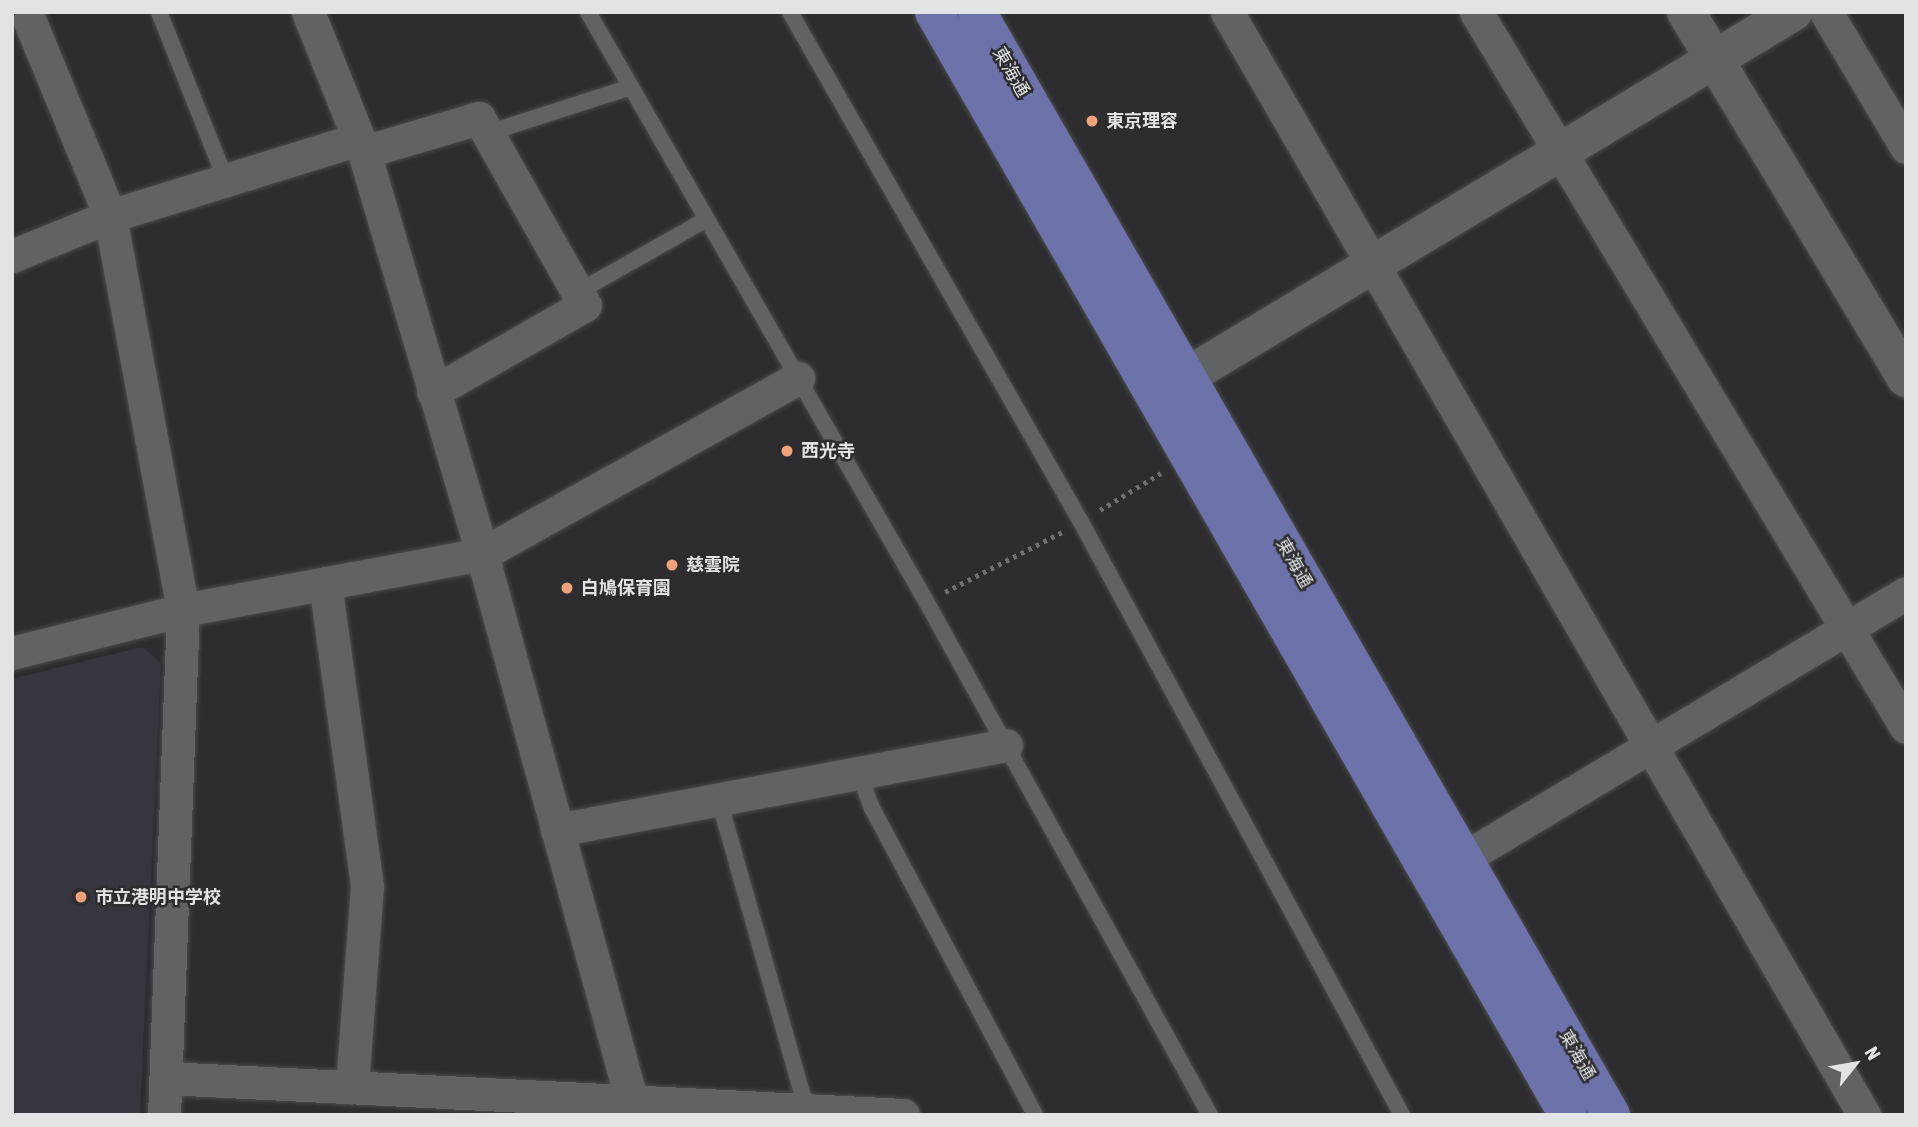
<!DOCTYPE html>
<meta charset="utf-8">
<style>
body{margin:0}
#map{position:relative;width:1918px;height:1127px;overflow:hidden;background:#2d2d30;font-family:"Asap Condensed","Noto Sans JP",sans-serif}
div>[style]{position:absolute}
.built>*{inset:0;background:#35363e}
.path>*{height:4.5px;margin-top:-2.25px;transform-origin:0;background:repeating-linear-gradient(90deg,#707073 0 3.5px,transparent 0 8.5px)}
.roads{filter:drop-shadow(0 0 2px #4a4b4d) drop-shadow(0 0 2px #4a4b4d)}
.lane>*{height:16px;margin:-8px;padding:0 8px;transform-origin:8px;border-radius:8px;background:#616264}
.street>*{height:33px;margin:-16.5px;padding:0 16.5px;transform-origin:16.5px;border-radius:16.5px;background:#616264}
.secondary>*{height:38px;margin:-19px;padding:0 19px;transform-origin:19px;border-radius:19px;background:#616264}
.primary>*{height:38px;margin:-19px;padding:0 19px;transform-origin:19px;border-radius:19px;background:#6e72ab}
.dots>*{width:19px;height:19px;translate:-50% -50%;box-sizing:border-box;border:4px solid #2d2d30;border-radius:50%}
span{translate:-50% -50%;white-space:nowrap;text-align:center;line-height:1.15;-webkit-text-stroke:5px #2d2d30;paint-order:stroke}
.street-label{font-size:18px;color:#e2e3e4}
.poi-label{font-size:18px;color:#e2e3e4;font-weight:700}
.left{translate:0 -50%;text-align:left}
.frame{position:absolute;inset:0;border:14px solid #e2e3e4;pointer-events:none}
.north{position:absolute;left:1820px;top:1029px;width:70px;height:70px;-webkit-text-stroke:5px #2d2d30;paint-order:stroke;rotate:59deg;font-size:19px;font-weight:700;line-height:28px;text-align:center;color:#e2e3e4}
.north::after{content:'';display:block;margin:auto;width:24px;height:32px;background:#e2e3e4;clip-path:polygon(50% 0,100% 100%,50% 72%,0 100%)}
</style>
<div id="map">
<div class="built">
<div style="clip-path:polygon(142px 647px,161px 663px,140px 1115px,12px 1115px,12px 679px)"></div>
</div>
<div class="path">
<div style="left:1100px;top:510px;width:71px;rotate:-31.2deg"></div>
<div style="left:945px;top:592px;width:131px;rotate:-27.1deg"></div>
</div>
<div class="roads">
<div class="lane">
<div style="left:159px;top:12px;width:181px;rotate:68.3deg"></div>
<div style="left:588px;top:12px;width:679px;rotate:60.15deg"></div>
<div style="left:926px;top:601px;width:587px;rotate:61.08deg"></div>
<div style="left:790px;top:12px;width:587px;rotate:60.29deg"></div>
<div style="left:1081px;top:522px;width:674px;rotate:61.57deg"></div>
<div style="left:488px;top:133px;width:150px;rotate:-17.8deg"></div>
<div style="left:578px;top:292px;width:148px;rotate:-29.5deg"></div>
<div style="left:859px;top:773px;width:37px;rotate:70deg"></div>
<div style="left:872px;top:808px;width:348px;rotate:62deg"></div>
<div style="left:719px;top:800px;width:322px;rotate:74.2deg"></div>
</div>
<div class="street">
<div style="left:26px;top:12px;width:221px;rotate:67.6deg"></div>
<div style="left:110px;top:216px;width:401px;rotate:79.5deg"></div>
<div style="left:183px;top:610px;width:505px;rotate:92.15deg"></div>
<div style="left:308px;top:12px;width:151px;rotate:68.2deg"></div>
<div style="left:364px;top:152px;width:419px;rotate:73.6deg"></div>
<div style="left:482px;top:554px;width:568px;rotate:74.69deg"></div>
<div style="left:632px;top:1102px;width:13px;rotate:90deg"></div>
<div style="left:1227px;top:12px;width:1274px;rotate:59.99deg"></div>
<div style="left:1476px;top:12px;width:834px;rotate:58.98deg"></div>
<div style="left:1826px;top:12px;width:157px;rotate:59.3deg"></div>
<div style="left:364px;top:152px;width:120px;rotate:-16.5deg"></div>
<div style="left:479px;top:118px;width:215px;rotate:60.5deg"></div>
<div style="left:585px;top:305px;width:175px;rotate:150.2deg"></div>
<div style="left:12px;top:256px;width:106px;rotate:-22.2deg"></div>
<div style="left:110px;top:216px;width:260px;rotate:-17.2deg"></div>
<div style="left:325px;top:583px;width:306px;rotate:82.1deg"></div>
<div style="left:367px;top:886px;width:202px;rotate:94.3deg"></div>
<div style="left:12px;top:653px;width:176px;rotate:-14.1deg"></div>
<div style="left:183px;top:610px;width:304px;rotate:-10.6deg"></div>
<div style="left:482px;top:554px;width:362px;rotate:-29.1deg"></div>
<div style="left:557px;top:830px;width:457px;rotate:-10.7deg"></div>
<div style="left:1464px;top:858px;width:515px;rotate:-30.94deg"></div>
<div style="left:166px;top:1078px;width:738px;rotate:2.87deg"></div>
</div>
<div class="secondary">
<div style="left:1686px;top:12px;width:427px;rotate:59deg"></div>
<div style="left:1159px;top:393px;width:740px;rotate:-31deg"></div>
</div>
<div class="primary">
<div style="left:934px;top:12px;width:1272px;rotate:60.11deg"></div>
<div style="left:977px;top:12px;width:1272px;rotate:60.11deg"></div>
</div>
</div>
<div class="dots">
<div style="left:1092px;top:121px;background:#f1a27b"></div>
<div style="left:787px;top:451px;background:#f1a27b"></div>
<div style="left:672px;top:565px;background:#f1a27b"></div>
<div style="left:567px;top:588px;background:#f1a27b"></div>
<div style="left:81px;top:897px;background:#f1a27b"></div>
</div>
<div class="street-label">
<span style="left:1011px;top:72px;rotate:60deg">東海通</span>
<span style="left:1294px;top:563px;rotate:60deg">東海通</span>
<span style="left:1577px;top:1055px;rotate:60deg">東海通</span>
</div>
<div class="poi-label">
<span class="left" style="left:1106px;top:121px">東京理容</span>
<span class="left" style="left:801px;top:451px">西光寺</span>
<span class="left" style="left:686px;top:565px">慈雲院</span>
<span class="left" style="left:581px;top:588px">白鳩保育園</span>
<span class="left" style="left:95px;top:897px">市立港明中学校</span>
</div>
<div class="frame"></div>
<div class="north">N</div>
</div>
